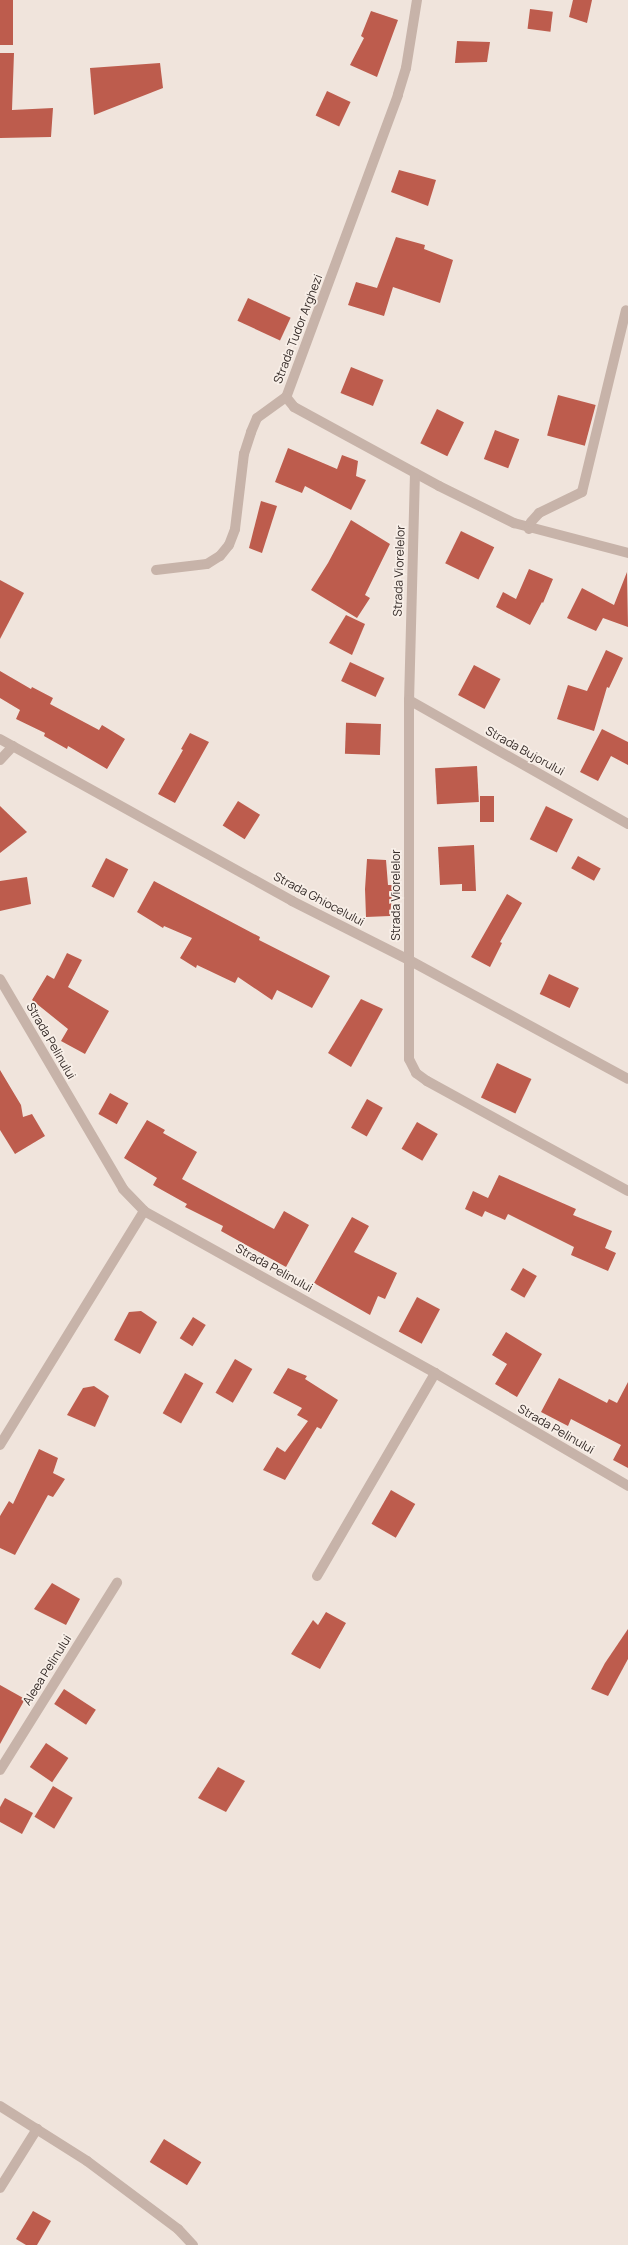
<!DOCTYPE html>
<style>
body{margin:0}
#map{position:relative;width:628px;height:2245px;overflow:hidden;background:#f0e4dc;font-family:Manrope,sans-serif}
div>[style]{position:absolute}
.building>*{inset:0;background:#bd5c4d;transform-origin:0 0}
.minor>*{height:10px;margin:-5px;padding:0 5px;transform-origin:5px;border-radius:5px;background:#c7b3a9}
span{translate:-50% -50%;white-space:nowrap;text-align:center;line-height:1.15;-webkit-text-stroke:3.5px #f8efe8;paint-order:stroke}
.street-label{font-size:12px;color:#352b28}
</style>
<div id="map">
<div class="building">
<div style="left:0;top:0;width:13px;height:45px"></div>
<div style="clip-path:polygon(573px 0,592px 0,587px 23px,569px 17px)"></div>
<div style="left:530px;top:9px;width:23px;height:20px;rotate:7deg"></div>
<div style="clip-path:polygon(371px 11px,398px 20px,377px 77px,350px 65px,364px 38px,361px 36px)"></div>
<div style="clip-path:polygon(457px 41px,490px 42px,487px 62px,455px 63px)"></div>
<div style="clip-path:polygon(0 53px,14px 53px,12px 110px,53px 108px,51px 137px,0 138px)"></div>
<div style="clip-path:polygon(160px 63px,163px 88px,94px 115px,90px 68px)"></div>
<div style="left:327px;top:91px;width:26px;height:27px;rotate:25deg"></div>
<div style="clip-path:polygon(399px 170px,436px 180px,428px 206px,391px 192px)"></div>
<div style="clip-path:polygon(396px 237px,425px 245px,424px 249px,453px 260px,440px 303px,393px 287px,384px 316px,348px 305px,356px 282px,377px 288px)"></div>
<div style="left:248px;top:298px;width:47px;height:25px;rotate:25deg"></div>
<div style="left:351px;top:367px;width:35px;height:28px;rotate:22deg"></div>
<div style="left:558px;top:395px;width:39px;height:42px;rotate:15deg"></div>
<div style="left:437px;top:409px;width:30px;height:38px;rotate:26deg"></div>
<div style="left:495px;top:430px;width:26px;height:31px;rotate:21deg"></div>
<div style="clip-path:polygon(288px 448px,337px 469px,342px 455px,358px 461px,356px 476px,366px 480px,351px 510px,305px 486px,302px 493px,275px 482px)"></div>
<div style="clip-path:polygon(261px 501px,277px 506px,262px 553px,249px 548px)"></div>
<div style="clip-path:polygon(351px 520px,390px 544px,365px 595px,370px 598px,357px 618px,311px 590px,328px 563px)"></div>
<div style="left:461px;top:531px;width:37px;height:36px;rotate:26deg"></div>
<div style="clip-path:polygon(529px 569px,553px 579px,543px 603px,542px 602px,530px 625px,496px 607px,503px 592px,516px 599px)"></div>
<div style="clip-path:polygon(627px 572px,628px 627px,603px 618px,596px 631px,567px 618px,582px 588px,614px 605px)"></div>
<div style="clip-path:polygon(0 580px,24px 593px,0 639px)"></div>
<div style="clip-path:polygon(346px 615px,365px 624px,352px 655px,329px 643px)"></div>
<div style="clip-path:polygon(606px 650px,623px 658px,609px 688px,607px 687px,594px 731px,557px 719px,568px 685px,587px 691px)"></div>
<div style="left:350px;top:662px;width:38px;height:21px;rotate:25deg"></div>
<div style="left:474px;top:665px;width:30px;height:34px;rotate:28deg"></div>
<div style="clip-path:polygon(0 671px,31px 689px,32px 687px,53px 698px,50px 704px,99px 730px,102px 725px,125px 739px,107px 769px,68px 746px,67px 749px,44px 736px,45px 733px,16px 719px,20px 710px,0 698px)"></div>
<div style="left:381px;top:724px;width:31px;height:35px;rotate:92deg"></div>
<div style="clip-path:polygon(602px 729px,628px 742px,628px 765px,611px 756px,598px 781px,580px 772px)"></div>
<div style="clip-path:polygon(190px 733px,209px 742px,175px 803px,158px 794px,183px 750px,181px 749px)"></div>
<div style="left:477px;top:766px;width:36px;height:42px;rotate:87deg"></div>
<div style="left:480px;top:796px;width:14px;height:26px"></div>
<div style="left:238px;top:801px;width:26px;height:29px;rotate:32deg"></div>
<div style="clip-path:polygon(0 806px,27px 832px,0 853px)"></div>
<div style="left:546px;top:806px;width:30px;height:37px;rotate:26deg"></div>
<div style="clip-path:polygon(474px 845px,476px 891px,462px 891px,462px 884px,440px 885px,438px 847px)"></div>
<div style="left:578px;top:856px;width:26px;height:14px;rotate:29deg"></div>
<div style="left:106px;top:858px;width:25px;height:32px;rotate:27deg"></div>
<div style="clip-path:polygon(367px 859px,386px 860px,388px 885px,393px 885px,390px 916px,366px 917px,365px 889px)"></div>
<div style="clip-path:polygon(27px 877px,31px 904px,0 911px,0 881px)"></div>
<div style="clip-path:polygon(154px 881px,260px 937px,259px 940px,330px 976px,312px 1008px,277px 990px,272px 1000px,238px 977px,235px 983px,197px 965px,196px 968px,180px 958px,192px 938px,164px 926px,163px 928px,137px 912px)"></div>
<div style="clip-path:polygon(507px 894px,522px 903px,500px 942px,502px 943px,490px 967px,471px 957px)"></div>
<div style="clip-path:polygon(67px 953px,82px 960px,68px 987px,109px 1011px,85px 1054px,61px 1041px,68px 1029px,32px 1000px,47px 975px,54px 979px)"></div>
<div style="left:549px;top:974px;width:33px;height:22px;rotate:25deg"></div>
<div style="clip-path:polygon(361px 999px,383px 1009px,351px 1067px,328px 1053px)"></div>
<div style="left:497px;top:1063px;width:38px;height:38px;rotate:25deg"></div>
<div style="clip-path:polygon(0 1070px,21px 1105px,23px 1117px,32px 1114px,45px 1136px,15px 1154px,0 1130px)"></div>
<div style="left:110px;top:1093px;width:21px;height:24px;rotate:29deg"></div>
<div style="left:367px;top:1099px;width:18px;height:33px;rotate:29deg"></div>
<div style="clip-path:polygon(147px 1120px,165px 1130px,163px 1133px,197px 1152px,182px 1179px,274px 1229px,284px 1211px,309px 1225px,286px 1267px,221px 1231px,223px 1226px,185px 1207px,187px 1204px,153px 1185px,157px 1178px,124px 1158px)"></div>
<div style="left:417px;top:1122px;width:24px;height:31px;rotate:30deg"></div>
<div style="clip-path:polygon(499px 1175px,576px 1209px,573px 1215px,612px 1231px,605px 1248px,616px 1253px,608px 1271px,571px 1255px,574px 1247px,508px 1214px,505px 1220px,485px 1211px,482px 1217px,465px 1209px,473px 1191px,488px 1198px)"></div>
<div style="clip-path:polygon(352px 1217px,369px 1226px,354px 1252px,397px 1273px,385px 1299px,378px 1296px,370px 1315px,314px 1283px)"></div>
<div style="left:523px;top:1268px;width:16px;height:25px;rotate:30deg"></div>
<div style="left:417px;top:1297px;width:26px;height:39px;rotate:28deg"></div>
<div style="clip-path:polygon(141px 1311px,157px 1322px,140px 1354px,114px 1340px,129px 1312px)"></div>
<div style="left:193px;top:1317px;width:15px;height:25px;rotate:32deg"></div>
<div style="clip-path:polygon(506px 1332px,542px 1354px,517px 1397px,495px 1384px,507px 1364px,492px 1355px)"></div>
<div style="left:235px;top:1359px;width:20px;height:39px;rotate:30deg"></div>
<div style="clip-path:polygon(288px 1368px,307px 1376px,305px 1379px,338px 1400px,321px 1429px,317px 1427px,285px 1480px,263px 1470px,277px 1447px,285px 1452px,308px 1421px,297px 1415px,302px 1408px,273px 1393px)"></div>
<div style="left:185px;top:1373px;width:21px;height:46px;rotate:29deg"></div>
<div style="clip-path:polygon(559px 1378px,607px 1403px,609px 1399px,617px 1403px,628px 1382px,628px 1468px,613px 1460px,621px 1445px,571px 1419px,568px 1426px,541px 1412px)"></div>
<div style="clip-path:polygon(94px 1386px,109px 1396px,95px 1427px,67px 1415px,83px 1388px)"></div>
<div style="clip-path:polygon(39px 1449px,58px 1458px,53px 1473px,65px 1479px,53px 1497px,48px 1495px,15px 1555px,0 1548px,0 1516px,9px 1501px,13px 1504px)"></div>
<div style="left:391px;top:1490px;width:28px;height:39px;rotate:30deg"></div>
<div style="clip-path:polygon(52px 1583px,80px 1599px,66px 1625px,34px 1609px)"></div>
<div style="clip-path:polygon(326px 1612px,346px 1623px,320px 1669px,291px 1654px,313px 1620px,318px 1625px)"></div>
<div style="clip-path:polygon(628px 1629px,628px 1659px,608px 1696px,591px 1689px,605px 1663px)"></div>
<div style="clip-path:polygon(0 1685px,25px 1699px,0 1744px)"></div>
<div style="left:64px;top:1689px;width:38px;height:18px;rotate:33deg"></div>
<div style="left:46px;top:1743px;width:27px;height:29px;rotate:34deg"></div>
<div style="clip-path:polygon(218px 1767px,245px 1781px,226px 1812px,198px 1798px)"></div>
<div style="left:53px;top:1786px;width:23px;height:36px;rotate:31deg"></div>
<div style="clip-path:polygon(5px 1798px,33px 1813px,22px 1834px,0 1822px,0 1807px)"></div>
<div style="left:164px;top:2139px;width:44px;height:27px;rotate:32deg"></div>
<div style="clip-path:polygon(33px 2211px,51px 2221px,37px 2245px,26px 2245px,16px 2239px)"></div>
</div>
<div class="minor">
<div style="left:417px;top:0;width:69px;rotate:99.2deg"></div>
<div style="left:406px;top:68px;width:28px;rotate:107deg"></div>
<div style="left:398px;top:95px;width:322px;rotate:110.3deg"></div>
<div style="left:286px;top:397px;width:13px;rotate:51deg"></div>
<div style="left:294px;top:407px;width:165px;rotate:28.6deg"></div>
<div style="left:439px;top:486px;width:84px;rotate:26.3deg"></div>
<div style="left:514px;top:523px;width:118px;rotate:14.7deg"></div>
<div style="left:415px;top:473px;width:227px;rotate:91.5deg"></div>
<div style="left:409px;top:700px;width:359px;rotate:90deg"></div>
<div style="left:409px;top:1059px;width:16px;rotate:63deg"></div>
<div style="left:416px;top:1073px;width:14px;rotate:36deg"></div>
<div style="left:427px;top:1081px;width:229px;rotate:28.7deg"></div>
<div style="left:529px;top:529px;width:7px;rotate:-74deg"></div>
<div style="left:531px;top:522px;width:12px;rotate:-48deg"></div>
<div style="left:539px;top:513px;width:48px;rotate:-26deg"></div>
<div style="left:582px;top:492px;width:187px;rotate:-76.4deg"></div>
<div style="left:156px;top:570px;width:51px;rotate:-6.7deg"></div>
<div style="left:207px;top:564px;width:15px;rotate:-32deg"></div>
<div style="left:220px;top:556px;width:14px;rotate:-51deg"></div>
<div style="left:229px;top:545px;width:17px;rotate:-69deg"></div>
<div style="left:235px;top:529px;width:76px;rotate:-83.2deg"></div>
<div style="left:244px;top:454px;width:23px;rotate:-72deg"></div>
<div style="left:251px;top:432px;width:15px;rotate:-67deg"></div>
<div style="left:257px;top:418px;width:36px;rotate:-36deg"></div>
<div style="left:409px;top:700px;width:252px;rotate:29.5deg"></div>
<div style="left:0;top:739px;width:334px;rotate:29deg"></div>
<div style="left:292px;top:901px;width:131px;rotate:26.8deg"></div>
<div style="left:409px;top:960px;width:249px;rotate:28.5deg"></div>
<div style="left:0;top:760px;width:19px;rotate:-47deg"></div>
<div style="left:0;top:979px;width:243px;rotate:59.6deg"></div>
<div style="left:123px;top:1189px;width:30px;rotate:46deg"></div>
<div style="left:144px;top:1211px;width:333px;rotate:29.1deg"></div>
<div style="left:435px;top:1373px;width:224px;rotate:30.3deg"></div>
<div style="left:0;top:1445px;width:275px;rotate:-58.4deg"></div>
<div style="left:317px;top:1576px;width:235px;rotate:-59.8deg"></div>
<div style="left:0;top:1770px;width:221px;rotate:-58deg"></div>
<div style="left:0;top:2106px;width:103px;rotate:32.3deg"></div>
<div style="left:87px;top:2161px;width:114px;rotate:36.8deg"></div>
<div style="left:178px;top:2229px;width:22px;rotate:47deg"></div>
<div style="left:0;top:2188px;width:70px;rotate:-57.9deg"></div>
</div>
<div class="street-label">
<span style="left:298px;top:329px;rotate:-69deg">Strada Tudor Arghezi</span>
<span style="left:399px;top:571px;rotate:-88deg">Strada Viorelelor</span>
<span style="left:525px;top:751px;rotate:29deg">Strada Bujorului</span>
<span style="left:396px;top:895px;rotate:-90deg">Strada Viorelelor</span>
<span style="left:319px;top:899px;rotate:28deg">Strada Ghiocelului</span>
<span style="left:51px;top:1041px;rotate:60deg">Strada Pelinului</span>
<span style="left:274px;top:1268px;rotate:29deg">Strada Pelinului</span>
<span style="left:556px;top:1429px;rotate:30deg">Strada Pelinului</span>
<span style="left:47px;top:1670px;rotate:-58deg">Aleea Pelinului</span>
</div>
</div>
